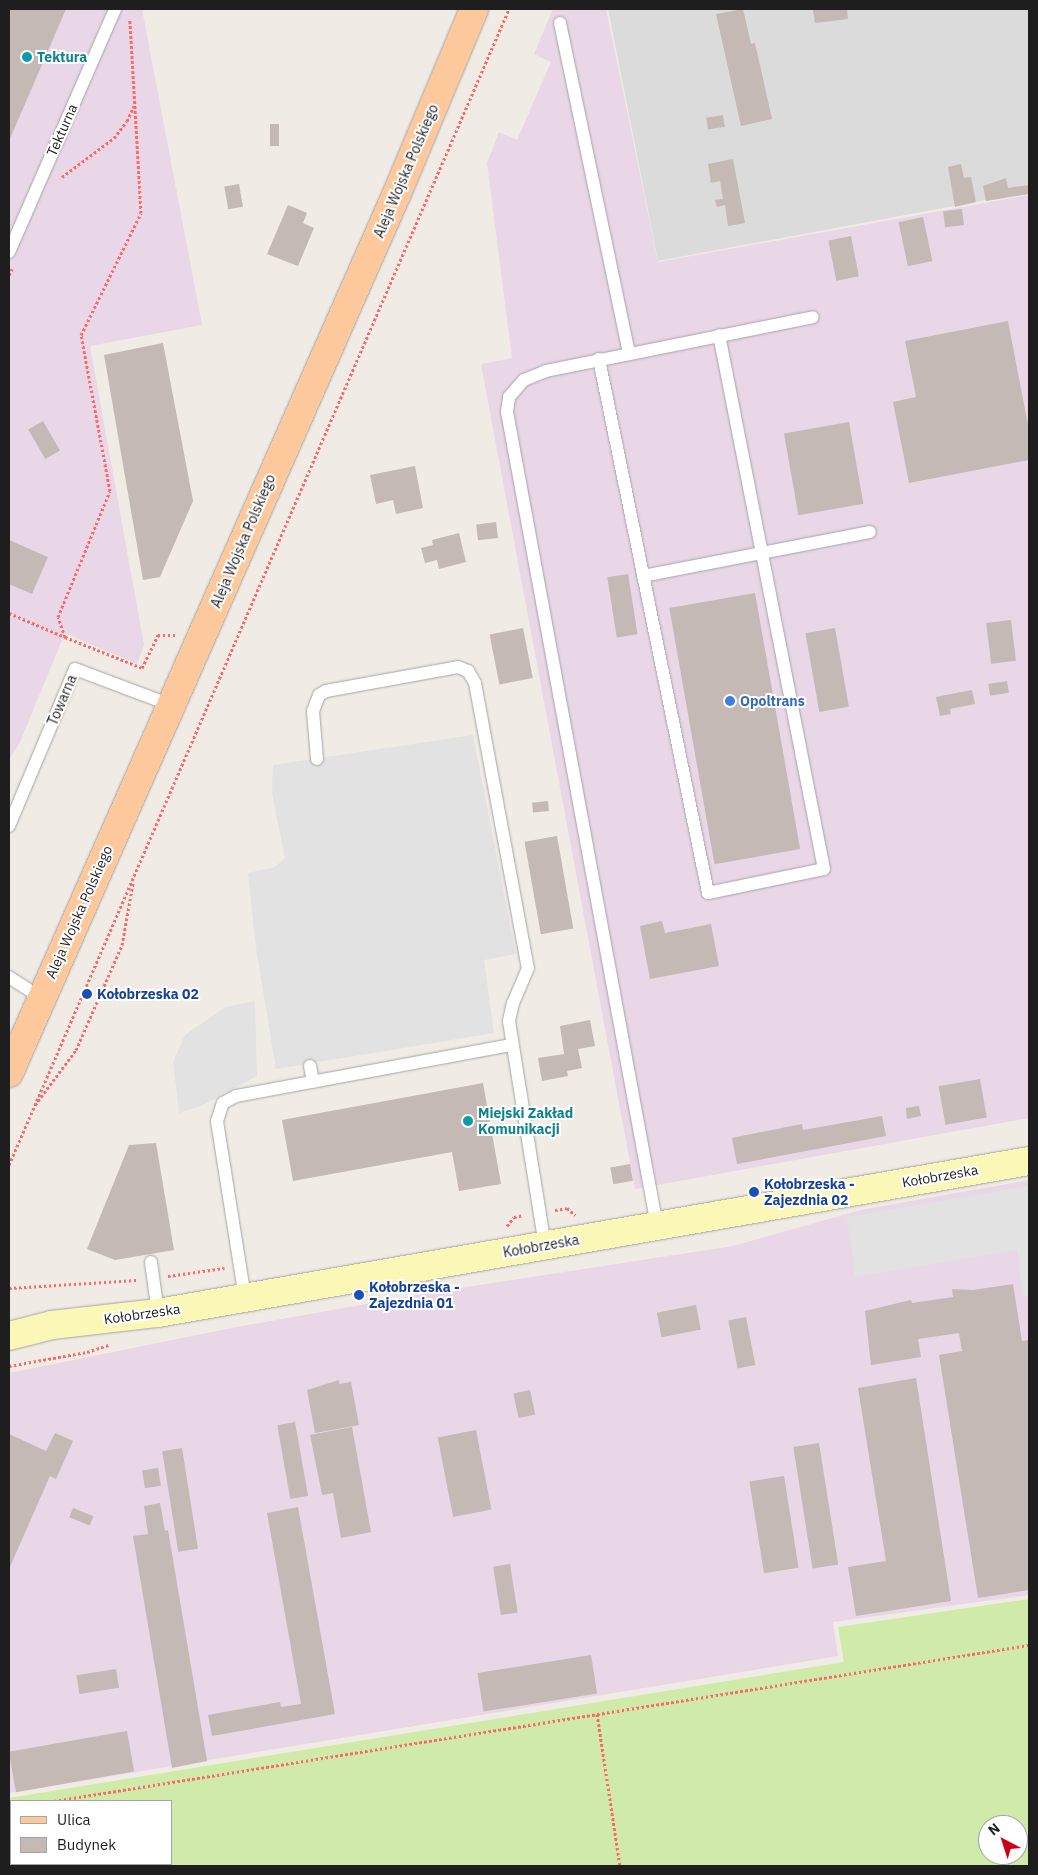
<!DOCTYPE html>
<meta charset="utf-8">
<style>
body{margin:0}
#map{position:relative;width:1038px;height:1875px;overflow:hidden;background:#f0ebe4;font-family:"IBM Plex Sans",sans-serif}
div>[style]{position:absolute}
.residential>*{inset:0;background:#dcdbdb}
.industrial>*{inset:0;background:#e9d6e7}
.grass>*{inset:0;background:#d0eba9}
.parking>*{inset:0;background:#e2e2e2}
.building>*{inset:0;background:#c4b9b4;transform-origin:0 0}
.path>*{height:3px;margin-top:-1.5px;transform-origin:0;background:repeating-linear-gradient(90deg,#fc6969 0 2.5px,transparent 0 5px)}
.roads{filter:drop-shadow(0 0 1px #a5a5a5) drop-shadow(0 0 1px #a5a5a5)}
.lane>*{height:12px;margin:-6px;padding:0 6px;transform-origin:6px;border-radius:6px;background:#fff}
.secondary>*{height:28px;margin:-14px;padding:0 14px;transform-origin:14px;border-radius:14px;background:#fbf7b7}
.primary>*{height:28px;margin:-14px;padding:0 14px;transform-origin:14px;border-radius:14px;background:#fdc99c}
.dots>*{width:14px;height:14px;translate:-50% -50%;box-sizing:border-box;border:2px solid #fff;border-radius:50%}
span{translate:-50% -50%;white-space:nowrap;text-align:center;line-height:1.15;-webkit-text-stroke:4px #fff;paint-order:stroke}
.culture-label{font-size:14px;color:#0d838f;font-weight:700}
.left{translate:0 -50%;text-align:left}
.street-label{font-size:14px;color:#1e1e1e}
.shop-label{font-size:14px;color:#366cbe;font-weight:700}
.transit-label{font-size:14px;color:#164399;font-weight:700}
.frame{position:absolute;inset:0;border:10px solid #1e1e1e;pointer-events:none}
.legend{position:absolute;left:10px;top:1800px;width:162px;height:65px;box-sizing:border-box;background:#fff;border:1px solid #a5a5a5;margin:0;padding:6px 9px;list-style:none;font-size:15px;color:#1e1e1e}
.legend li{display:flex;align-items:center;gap:10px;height:25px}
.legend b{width:25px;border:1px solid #a5a5a5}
.north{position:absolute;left:978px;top:1815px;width:50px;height:50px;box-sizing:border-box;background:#fff;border:1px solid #a5a5a5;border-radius:50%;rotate:320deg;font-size:14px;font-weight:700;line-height:20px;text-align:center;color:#1e1e1e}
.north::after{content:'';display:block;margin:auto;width:18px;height:22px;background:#cd0016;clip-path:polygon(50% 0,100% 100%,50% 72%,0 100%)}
</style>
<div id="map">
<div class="residential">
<div style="clip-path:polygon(608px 9px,1029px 9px,1029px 192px,658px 261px)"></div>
</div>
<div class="industrial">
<div style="clip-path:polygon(9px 9px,142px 9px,202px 325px,90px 346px,144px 645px,137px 664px,65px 633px,20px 742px,9px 760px)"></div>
<div style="clip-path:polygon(553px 9px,606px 9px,658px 262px,1029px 195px,1029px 1118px,635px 1189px,481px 364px,512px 358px,487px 163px,499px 132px,517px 140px,551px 62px,534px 54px)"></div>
<div style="clip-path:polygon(1029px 1180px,1029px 1595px,833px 1622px,838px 1656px,9px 1793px,9px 1373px,237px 1327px,428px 1293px,733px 1246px,861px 1210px)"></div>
</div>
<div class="grass">
<div style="clip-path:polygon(evenodd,1029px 1599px,1029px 1866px,9px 1866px,9px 1798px,844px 1662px,838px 1627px,1029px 1599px,11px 1801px,171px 1801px,171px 1864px,11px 1864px,11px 1801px,1029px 1599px,988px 1825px,1018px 1825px,1018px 1855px,988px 1855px,988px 1825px)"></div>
</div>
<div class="parking">
<div style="clip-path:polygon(473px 735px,516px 954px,484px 960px,494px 1033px,276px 1069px,256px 948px,248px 873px,275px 867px,285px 858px,272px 793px,273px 765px)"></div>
<div style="clip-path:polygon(255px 1001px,257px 1076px,201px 1106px,179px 1113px,173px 1062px,185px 1035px,226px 1007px)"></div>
<div style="clip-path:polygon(1029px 1186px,1029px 1296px,1023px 1297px,1017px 1250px,855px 1277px,847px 1217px)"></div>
</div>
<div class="building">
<div style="clip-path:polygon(9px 9px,66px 9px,9px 141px)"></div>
<div style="clip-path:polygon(743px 9px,751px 44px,755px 43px,772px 119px,741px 126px,716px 14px)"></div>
<div style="clip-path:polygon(847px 9px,848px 19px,815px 23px,813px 10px)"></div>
<div style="left:723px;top:115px;width:12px;height:17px;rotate:81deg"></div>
<div style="left:270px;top:124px;width:9px;height:22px"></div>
<div style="clip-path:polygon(733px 159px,745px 223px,728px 226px,725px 205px,717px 207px,715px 200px,723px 199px,720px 181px,711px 183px,708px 164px)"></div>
<div style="clip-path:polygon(961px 164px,964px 178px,971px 177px,976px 202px,955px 207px,948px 167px)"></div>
<div style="clip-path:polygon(1006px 178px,1008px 188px,1029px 185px,1029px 194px,986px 201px,983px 186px)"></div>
<div style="left:239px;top:184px;width:23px;height:15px;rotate:80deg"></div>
<div style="clip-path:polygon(288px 205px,307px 213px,303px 223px,314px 228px,298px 266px,267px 254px)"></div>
<div style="left:962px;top:209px;width:16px;height:19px;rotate:83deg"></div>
<div style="left:923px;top:217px;width:45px;height:25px;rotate:78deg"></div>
<div style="left:851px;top:236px;width:41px;height:23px;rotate:79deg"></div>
<div style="clip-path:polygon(1008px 321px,1029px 430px,1029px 460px,909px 483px,893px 402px,916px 397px,905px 341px)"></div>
<div style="clip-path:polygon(163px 343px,193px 501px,160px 577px,143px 580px,104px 355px)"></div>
<div style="left:43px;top:421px;width:34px;height:17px;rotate:60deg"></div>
<div style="left:849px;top:422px;width:83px;height:66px;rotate:80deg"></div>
<div style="clip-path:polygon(415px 466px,423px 508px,396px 514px,393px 500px,376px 504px,370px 475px)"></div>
<div style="left:496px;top:522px;width:16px;height:20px;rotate:83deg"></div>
<div style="clip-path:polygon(459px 533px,466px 562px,439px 569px,437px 560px,425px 563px,421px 548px,433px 545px,432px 540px)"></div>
<div style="clip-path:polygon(9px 540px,48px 557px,32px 594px,9px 584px)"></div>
<div style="left:628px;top:574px;width:61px;height:21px;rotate:81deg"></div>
<div style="left:755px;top:593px;width:260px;height:87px;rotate:80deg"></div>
<div style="left:1011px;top:620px;width:41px;height:25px;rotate:83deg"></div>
<div style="left:523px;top:628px;width:51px;height:34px;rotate:79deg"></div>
<div style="left:835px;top:628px;width:80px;height:30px;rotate:80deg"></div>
<div style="left:1007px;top:681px;width:12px;height:19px;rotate:81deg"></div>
<div style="clip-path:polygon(972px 690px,975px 704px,950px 709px,951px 714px,940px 716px,936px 697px)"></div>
<div style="left:548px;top:801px;width:10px;height:16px;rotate:84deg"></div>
<div style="left:557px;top:836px;width:94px;height:33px;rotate:80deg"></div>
<div style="clip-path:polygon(662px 921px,665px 933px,711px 924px,719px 966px,650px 979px,640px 926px)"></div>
<div style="clip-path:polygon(590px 1020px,595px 1046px,578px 1049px,582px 1068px,567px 1071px,568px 1076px,542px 1081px,538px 1058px,564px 1054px,560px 1026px)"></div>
<div style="left:980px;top:1079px;width:39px;height:42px;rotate:80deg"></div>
<div style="clip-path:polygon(483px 1083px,501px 1184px,459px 1191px,452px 1152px,293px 1181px,282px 1120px)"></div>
<div style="clip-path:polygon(919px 1106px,921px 1116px,907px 1119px,906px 1108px)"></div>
<div style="clip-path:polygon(882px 1116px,886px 1136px,737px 1164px,732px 1138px,802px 1124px,803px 1130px)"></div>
<div style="clip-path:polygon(156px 1143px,174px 1250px,115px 1260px,87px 1249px,129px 1145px)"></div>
<div style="left:630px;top:1164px;width:17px;height:20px;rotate:80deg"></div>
<div style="clip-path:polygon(1013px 1284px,1022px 1341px,1029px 1340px,1029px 1590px,978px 1598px,939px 1355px,962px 1351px,959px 1333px,918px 1339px,921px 1357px,871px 1365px,865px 1311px,911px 1300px,912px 1303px,953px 1297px,952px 1289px,973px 1290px)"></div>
<div style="left:696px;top:1305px;width:25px;height:40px;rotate:79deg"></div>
<div style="left:746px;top:1317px;width:49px;height:18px;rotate:79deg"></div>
<div style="clip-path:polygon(916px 1378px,951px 1601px,856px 1616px,848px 1567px,886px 1561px,858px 1388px)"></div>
<div style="clip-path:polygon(339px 1380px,339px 1384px,351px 1382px,359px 1425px,315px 1433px,307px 1390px)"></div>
<div style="left:530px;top:1390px;width:25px;height:17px;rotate:78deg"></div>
<div style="left:295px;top:1422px;width:75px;height:18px;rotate:80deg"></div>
<div style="clip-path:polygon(352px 1427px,371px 1532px,341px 1538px,333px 1493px,322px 1495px,310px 1435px)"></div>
<div style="left:476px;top:1430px;width:81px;height:39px;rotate:79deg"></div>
<div style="clip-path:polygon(55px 1433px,73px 1441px,56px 1479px,50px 1476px,9px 1569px,9px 1434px,46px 1451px)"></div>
<div style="left:819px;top:1443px;width:123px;height:26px;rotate:81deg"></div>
<div style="left:182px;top:1448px;width:102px;height:20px;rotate:81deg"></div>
<div style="left:158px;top:1468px;width:18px;height:16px;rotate:81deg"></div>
<div style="left:784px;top:1476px;width:93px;height:35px;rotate:81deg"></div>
<div style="clip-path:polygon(160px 1503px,165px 1531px,168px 1530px,207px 1761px,172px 1768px,133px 1536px,148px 1534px,144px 1506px)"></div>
<div style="clip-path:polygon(298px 1507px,335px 1714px,212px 1736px,208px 1715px,280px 1702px,281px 1707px,301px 1704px,267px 1513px)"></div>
<div style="left:73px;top:1508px;width:22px;height:10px;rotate:22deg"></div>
<div style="left:510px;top:1564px;width:49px;height:17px;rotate:81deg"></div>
<div style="left:591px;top:1655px;width:39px;height:115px;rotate:81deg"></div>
<div style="left:116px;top:1669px;width:19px;height:40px;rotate:81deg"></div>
<div style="left:127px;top:1731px;width:41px;height:120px;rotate:80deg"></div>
</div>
<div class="path">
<div style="left:62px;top:177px;width:65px;rotate:-36.9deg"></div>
<div style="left:114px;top:138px;width:21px;rotate:-53deg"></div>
<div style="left:127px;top:121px;width:17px;rotate:-65deg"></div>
<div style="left:9px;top:275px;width:7px;rotate:-63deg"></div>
<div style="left:9px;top:613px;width:61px;rotate:23.2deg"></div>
<div style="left:65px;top:637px;width:21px;rotate:-109deg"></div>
<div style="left:58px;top:617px;width:136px;rotate:-67.6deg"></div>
<div style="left:110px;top:491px;width:159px;rotate:-100.5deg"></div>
<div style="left:81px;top:335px;width:136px;rotate:-63.8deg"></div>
<div style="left:141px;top:213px;width:193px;rotate:-93.3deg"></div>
<div style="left:65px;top:637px;width:83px;rotate:21.9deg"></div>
<div style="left:142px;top:668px;width:37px;rotate:-64deg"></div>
<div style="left:158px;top:635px;width:18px"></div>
<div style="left:35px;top:1105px;width:69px;rotate:-53.3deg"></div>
<div style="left:76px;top:1050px;width:115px;rotate:-66.3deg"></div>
<div style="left:122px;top:945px;width:63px;rotate:-79.9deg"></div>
<div style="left:9px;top:1165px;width:1259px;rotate:-66.61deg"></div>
<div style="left:555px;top:1210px;width:12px;rotate:-9deg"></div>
<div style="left:567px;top:1208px;width:11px;rotate:41deg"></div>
<div style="left:507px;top:1226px;width:11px;rotate:-52deg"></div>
<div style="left:514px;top:1217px;width:10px;rotate:-11deg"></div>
<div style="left:168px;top:1276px;width:57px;rotate:-8.1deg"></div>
<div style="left:9px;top:1288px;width:128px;rotate:-3.6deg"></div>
<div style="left:9px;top:1366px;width:79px;rotate:-10.2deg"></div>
<div style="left:87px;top:1352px;width:23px;rotate:-18deg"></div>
<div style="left:597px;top:1714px;width:154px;rotate:81.4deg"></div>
<div style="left:54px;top:1801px;width:987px;rotate:-9.09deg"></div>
<div style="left:9px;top:1809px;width:2px;rotate:-27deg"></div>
<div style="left:36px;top:1864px;width:2px;rotate:90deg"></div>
</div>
<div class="roads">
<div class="lane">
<div style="left:560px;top:23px;width:337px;rotate:78.2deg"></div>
<div style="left:9px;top:252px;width:265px;rotate:-66.4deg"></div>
<div style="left:599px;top:359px;width:545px;rotate:78.46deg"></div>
<div style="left:708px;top:893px;width:118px;rotate:-11.7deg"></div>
<div style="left:824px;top:869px;width:544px;rotate:-101.12deg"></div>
<div style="left:643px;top:576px;width:231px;rotate:-11deg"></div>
<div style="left:317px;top:759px;width:48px;rotate:-94.8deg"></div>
<div style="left:313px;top:711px;width:17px;rotate:-69deg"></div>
<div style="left:319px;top:695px;width:8px;rotate:-30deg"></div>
<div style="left:326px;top:691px;width:134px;rotate:-10.3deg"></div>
<div style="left:458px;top:667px;width:11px;rotate:22deg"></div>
<div style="left:468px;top:671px;width:14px;rotate:60deg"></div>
<div style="left:475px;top:683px;width:290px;rotate:79.5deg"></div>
<div style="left:528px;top:968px;width:38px;rotate:113deg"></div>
<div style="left:513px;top:1003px;width:18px;rotate:103deg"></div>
<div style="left:509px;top:1021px;width:227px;rotate:80.9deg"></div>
<div style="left:9px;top:826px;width:170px;rotate:-67.2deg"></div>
<div style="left:75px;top:669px;width:103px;rotate:20.6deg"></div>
<div style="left:9px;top:977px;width:38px;rotate:33deg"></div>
<div style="left:310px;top:1066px;width:16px;rotate:79deg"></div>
<div style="left:657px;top:1226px;width:828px;rotate:-100.44deg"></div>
<div style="left:507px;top:412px;width:15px;rotate:-82deg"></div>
<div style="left:509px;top:397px;width:23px;rotate:-49deg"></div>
<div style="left:524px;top:380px;width:24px;rotate:-22deg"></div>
<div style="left:546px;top:371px;width:272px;rotate:-11.4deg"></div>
<div style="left:151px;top:1262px;width:51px;rotate:82.2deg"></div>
<div style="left:245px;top:1298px;width:179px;rotate:-99deg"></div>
<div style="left:217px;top:1121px;width:19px;rotate:-72deg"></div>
<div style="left:223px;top:1103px;width:15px;rotate:-28deg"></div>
<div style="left:236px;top:1096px;width:281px;rotate:-10.5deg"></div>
</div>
<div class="secondary">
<div style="left:9px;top:1336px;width:44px;rotate:-14.3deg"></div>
<div style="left:52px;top:1325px;width:107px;rotate:-6.5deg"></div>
<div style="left:158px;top:1313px;width:884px;rotate:-9.9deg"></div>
</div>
<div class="primary">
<div style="left:9px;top:1073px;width:964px;rotate:-66.2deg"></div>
<div style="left:398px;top:191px;width:197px;rotate:-67.3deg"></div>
</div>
</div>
<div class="dots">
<div style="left:27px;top:57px;background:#0f9aa8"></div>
<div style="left:730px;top:701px;background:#3f7fe0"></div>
<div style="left:87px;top:994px;background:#1a4fb4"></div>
<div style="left:468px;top:1121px;background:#0f9aa8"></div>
<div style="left:754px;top:1192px;background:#1a4fb4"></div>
<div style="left:359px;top:1295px;background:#1a4fb4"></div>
</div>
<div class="culture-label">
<span class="left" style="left:37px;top:57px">Tektura</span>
<span class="left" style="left:478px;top:1121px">Miejski Zakład<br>Komunikacji</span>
</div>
<div class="street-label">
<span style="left:62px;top:130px;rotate:-66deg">Tekturna</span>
<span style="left:406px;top:171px;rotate:-67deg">Aleja Wojska Polskiego</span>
<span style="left:243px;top:541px;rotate:-67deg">Aleja Wojska Polskiego</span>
<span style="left:62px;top:700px;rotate:-67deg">Towarna</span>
<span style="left:79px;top:912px;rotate:-66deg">Aleja Wojska Polskiego</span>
<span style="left:940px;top:1176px;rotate:-10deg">Kołobrzeska</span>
<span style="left:541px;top:1246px;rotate:-10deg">Kołobrzeska</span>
<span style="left:142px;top:1314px;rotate:-8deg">Kołobrzeska</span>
</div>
<div class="shop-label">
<span class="left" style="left:740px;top:701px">Opoltrans</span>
</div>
<div class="transit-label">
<span class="left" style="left:97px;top:994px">Kołobrzeska 02</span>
<span class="left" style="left:764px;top:1192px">Kołobrzeska -<br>Zajezdnia 02</span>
<span class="left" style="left:369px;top:1295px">Kołobrzeska -<br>Zajezdnia 01</span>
</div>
<div class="frame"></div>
<ul class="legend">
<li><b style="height:6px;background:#fdc99c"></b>Ulica</li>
<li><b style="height:14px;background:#c4b9b4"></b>Budynek</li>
</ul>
<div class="north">N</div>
</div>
